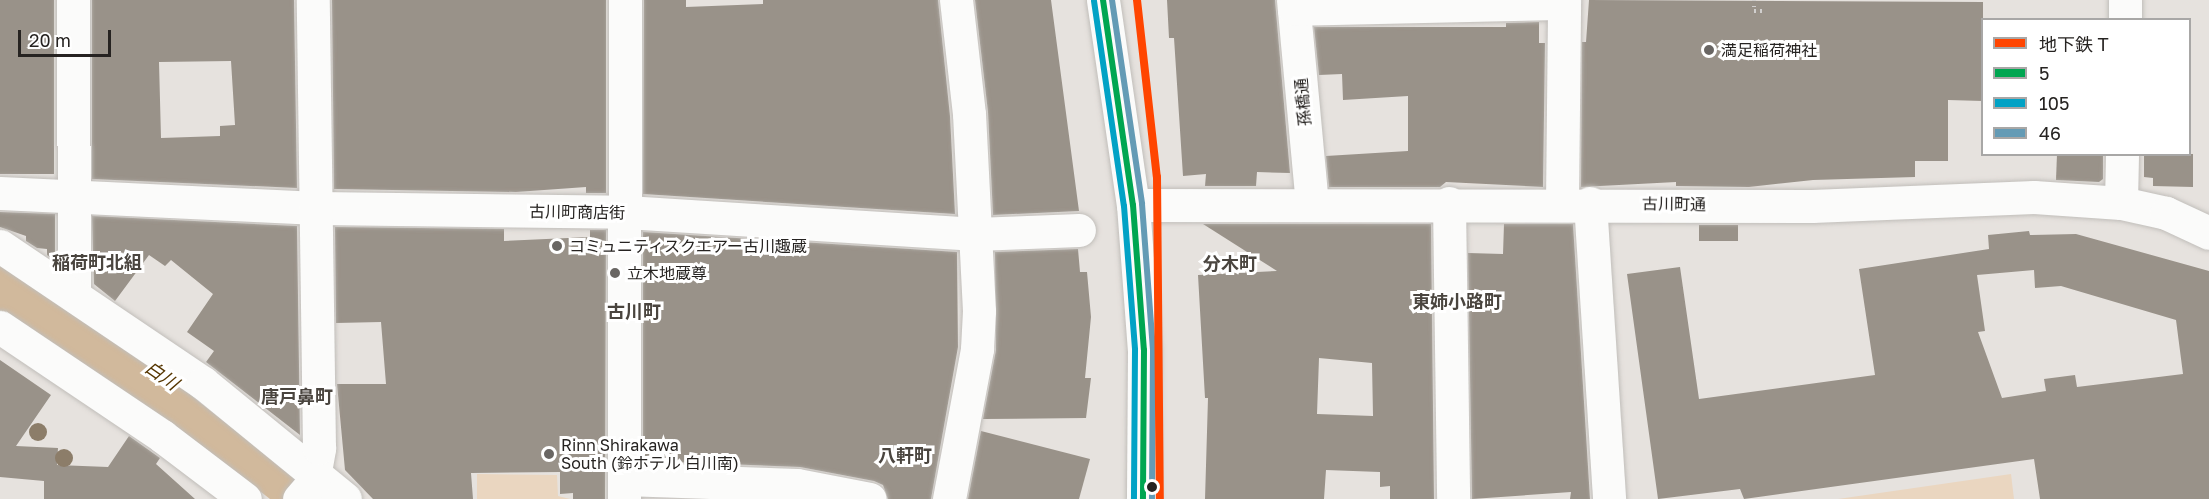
<!DOCTYPE html>
<meta charset="utf-8">
<style>
body{margin:0}
#map{position:relative;width:2209px;height:499px;overflow:hidden;background:#e6e2de;font-family:"Golos Text","Noto Sans JP",sans-serif}
div>[style]{position:absolute}
.green>*{inset:0;background:#ead6c0}
.water>*{inset:0;background:#d1b99c}
.building>*{inset:0;background:#999289;transform-origin:0 0}
.path>*{height:4px;margin-top:-2px;transform-origin:0;background:repeating-linear-gradient(90deg,#d1cfce 0 1.5px,transparent 0 6px)}
.roads{filter:drop-shadow(0 0 2px #c1beba) drop-shadow(0 0 2px #c1beba)}
.minor>*{height:33px;margin:-16.5px;padding:0 16.5px;transform-origin:16.5px;border-radius:16.5px;background:#fbfbfa}
.major>*{height:33px;margin:-16.5px;padding:0 16.5px;transform-origin:16.5px;border-radius:16.5px;background:#fbfbfa}
.bus-1>*{height:6px;margin:-3px;padding:0 3px;transform-origin:3px;border-radius:3px;background:#00a651}
.bus-2>*{height:6px;margin:-3px;padding:0 3px;transform-origin:3px;border-radius:3px;background:#02a2c5}
.bus-3>*{height:6px;margin:-3px;padding:0 3px;transform-origin:3px;border-radius:3px;background:#649bb5}
.metro-1>*{height:8px;margin:-4px;padding:0 4px;transform-origin:4px;border-radius:4px;background:#ff4500}
.trees>*{width:18px;height:18px;margin:-9px;border-radius:50%;background:#8c7d69}
.dots>*{width:16px;height:16px;translate:-50% -50%;box-sizing:border-box;border:3px solid #fff;border-radius:50%}
span{translate:-50% -50%;white-space:nowrap;text-align:center;line-height:1.15;-webkit-text-stroke:6px #fff;paint-order:stroke}
.poi-label{font-size:16px;color:#262321}
.left{translate:0 -50%;text-align:left}
.street-label{font-size:16px;color:#262321}
.neighbourhood-label{font-size:18px;color:#4a453f;font-weight:700}
.water-label{font-size:18px;color:#563601;font-style:italic}
.legend{position:absolute;left:1981px;top:18px;width:210px;height:138px;box-sizing:border-box;background:#fff;border:2px solid #a8a7a6;margin:0;padding:8px 10px;list-style:none;font-size:18px;color:#262321}
.legend li{display:flex;align-items:center;gap:12px;height:30px}
.legend b{width:30px;border:2px solid #a8a7a6}
.scale{position:absolute;left:18px;top:30px;width:93px;height:27px;box-sizing:border-box;border:3px solid #262321;border-top:0;padding-left:8px;font-size:18px;line-height:21px;white-space:nowrap;color:#262321;-webkit-text-stroke:4px #fff;paint-order:stroke}
</style>
<div id="map">
<div class="green">
<div style="clip-path:polygon(477px 474px,557px 475px,558px 496px,570px 499px,477px 499px)"></div>
<div style="clip-path:polygon(2011px 474px,2014px 499px,1838px 499px)"></div>
</div>
<div class="water">
<div style="clip-path:polygon(0 262px,184px 390px,323px 499px,270px 499px,201px 445px,0 312px)"></div>
</div>
<div class="building">
<div style="left:0;top:0;width:54px;height:174px"></div>
<div style="clip-path:polygon(evenodd,92px 0,294px 0,297px 188px,92px 179px,92px 0,231px 61px,235px 125px,220px 126px,220px 136px,161px 138px,159px 62px,231px 61px)"></div>
<div style="clip-path:polygon(332px 0,606px 0,606px 193px,586px 193px,586px 187px,516px 192px,334px 189px)"></div>
<div style="clip-path:polygon(644px 0,686px 0,686px 7px,763px 4px,763px 0,938px 0,950px 116px,955px 214px,643px 194px)"></div>
<div style="clip-path:polygon(975px 0,1051px 0,1079px 211px,993px 215px,988px 112px)"></div>
<div style="clip-path:polygon(1167px 0,1275px 0,1290px 173px,1257px 172px,1256px 186px,1205px 186px,1206px 174px,1183px 176px,1174px 38px,1169px 38px)"></div>
<div style="clip-path:polygon(1589px 0,1983px 2px,1983px 101px,1948px 100px,1948px 161px,1915px 161px,1915px 177px,1813px 180px,1749px 187px,1676px 186px,1676px 182px,1581px 187px,1582px 42px,1586px 42px)"></div>
<div style="clip-path:polygon(1539px 22px,1539px 43px,1545px 43px,1543px 187px,1446px 182px,1440px 187px,1329px 187px,1326px 156px,1408px 151px,1408px 96px,1343px 100px,1342px 74px,1319px 75px,1314px 27px,1506px 27px,1506px 23px)"></div>
<div style="clip-path:polygon(2057px 154px,2103px 154px,2103px 179px,2099px 182px,2056px 180px)"></div>
<div style="clip-path:polygon(2144px 154px,2193px 154px,2193px 187px,2153px 186px,2153px 178px,2144px 177px)"></div>
<div style="clip-path:polygon(0 212px,55px 214px,55px 261px,47px 255px,47px 249px,37px 248px,26px 241px,26px 236px,0 227px)"></div>
<div style="clip-path:polygon(92px 216px,297px 226px,300px 435px,206px 362px,214px 351px,187px 332px,213px 294px,171px 260px,165px 266px,149px 255px,115px 301px,94px 284px)"></div>
<div style="clip-path:polygon(evenodd,1203px 224px,1431px 224px,1434px 499px,1390px 499px,1390px 486px,1380px 487px,1380px 472px,1326px 470px,1324px 499px,1205px 499px,1208px 398px,1205px 398px,1198px 275px,1277px 271px,1203px 224px,1319px 358px,1372px 363px,1373px 416px,1317px 414px,1319px 358px)"></div>
<div style="clip-path:polygon(1504px 224px,1573px 224px,1590px 499px,1570px 499px,1571px 492px,1472px 499px,1468px 253px,1503px 254px)"></div>
<div style="left:1699px;top:225px;width:39px;height:16px"></div>
<div style="clip-path:polygon(335px 227px,504px 229px,504px 241px,590px 237px,590px 230px,606px 230px,605px 499px,573px 499px,573px 493px,560px 494px,560px 472px,471px 473px,473px 499px,373px 499px,345px 470px,337px 384px,386px 384px,381px 322px,336px 323px)"></div>
<div style="clip-path:polygon(evenodd,2029px 231px,2030px 235px,2076px 234px,2209px 271px,2209px 499px,2040px 499px,2034px 459px,1744px 499px,1740px 489px,1658px 499px,1627px 274px,1680px 267px,1699px 399px,1875px 375px,1859px 269px,1989px 249px,1988px 235px,2029px 231px,2034px 270px,2035px 288px,2061px 286px,2176px 320px,2183px 374px,2077px 387px,2075px 375px,2044px 379px,2046px 391px,2002px 398px,1978px 332px,1985px 331px,1977px 275px,2034px 270px)"></div>
<div style="clip-path:polygon(643px 232px,957px 252px,958px 347px,931px 499px,888px 499px,883px 485px,874px 481px,800px 467px,643px 461px)"></div>
<div style="clip-path:polygon(1078px 249px,1080px 272px,1087px 272px,1091px 317px,1085px 378px,1091px 378px,1086px 418px,983px 419px,996px 350px,995px 252px)"></div>
<div style="clip-path:polygon(0 360px,51px 395px,16px 446px,58px 448px,57px 465px,108px 467px,129px 436px,160px 458px,156px 464px,195px 499px,44px 499px,44px 481px,0 477px)"></div>
<div style="clip-path:polygon(981px 431px,1090px 459px,1079px 499px,968px 499px)"></div>
</div>
<div class="path">
<div style="left:1754px;top:0;width:11px;rotate:90deg"></div>
<div style="left:1754px;top:11px;width:10px"></div>
</div>
<div class="roads">
<div class="minor">
<div style="left:73px;top:0;width:295px;rotate:89.8deg"></div>
<div style="left:1293px;top:0;width:205px;rotate:84.7deg"></div>
<div style="left:1294px;top:9px;width:270px;rotate:-1.3deg"></div>
<div style="left:2125px;top:20px;width:20px;rotate:-90deg"></div>
<div style="left:0;top:193px;width:318px;rotate:2.7deg"></div>
<div style="left:318px;top:208px;width:308px;rotate:0.7deg"></div>
<div style="left:626px;top:212px;width:351px;rotate:3.6deg"></div>
<div style="left:976px;top:234px;width:103px;rotate:-2.2deg"></div>
<div style="left:1449px;top:203px;width:296px;rotate:89.2deg"></div>
<div style="left:1562px;top:203px;width:203px;rotate:-89.4deg"></div>
<div style="left:1590px;top:203px;width:297px;rotate:86.3deg"></div>
<div style="left:2121px;top:203px;width:49px;rotate:-88.8deg"></div>
<div style="left:1133px;top:205px;width:679px;rotate:0.08deg"></div>
<div style="left:1812px;top:206px;width:222px;rotate:-2.3deg"></div>
<div style="left:2034px;top:197px;width:87px;rotate:3.9deg"></div>
<div style="left:2121px;top:203px;width:46px;rotate:12.5deg"></div>
<div style="left:2166px;top:213px;width:47px;rotate:24.9deg"></div>
<div style="left:0;top:246px;width:245px;rotate:34deg"></div>
<div style="left:203px;top:383px;width:183px;rotate:39.2deg"></div>
<div style="left:0;top:327px;width:195px;rotate:33.9deg"></div>
<div style="left:162px;top:436px;width:104px;rotate:37.2deg"></div>
<div style="left:624px;top:479px;width:173px;rotate:2deg"></div>
<div style="left:797px;top:485px;width:74px;rotate:10.9deg"></div>
<div style="left:299px;top:499px;width:21px;rotate:-49deg"></div>
<div style="left:313px;top:483px;width:36px;rotate:-80deg"></div>
<div style="left:319px;top:448px;width:448px;rotate:-90.8deg"></div>
<div style="left:624px;top:499px;width:499px;rotate:-89.9deg"></div>
<div style="left:949px;top:499px;width:153px;rotate:-79.4deg"></div>
<div style="left:977px;top:349px;width:38px;rotate:-87deg"></div>
<div style="left:979px;top:311px;width:197px;rotate:-92.9deg"></div>
<div style="left:969px;top:114px;width:115px;rotate:-96.5deg"></div>
</div>
<div class="major">
<div style="left:1103px;top:0;width:207px;rotate:81.7deg"></div>
<div style="left:1133px;top:205px;width:145px;rotate:85.7deg"></div>
<div style="left:1144px;top:350px;width:149px;rotate:90.4deg"></div>
</div>
</div>
<div class="bus-1">
<div style="left:1103px;top:0;width:207px;rotate:81.7deg"></div>
<div style="left:1133px;top:205px;width:145px;rotate:85.7deg"></div>
<div style="left:1144px;top:350px;width:149px;rotate:90.4deg"></div>
</div>
<div class="bus-2">
<div style="left:1094px;top:1px;width:207px;rotate:81.7deg"></div>
<div style="left:1124px;top:206px;width:144px;rotate:85.6deg"></div>
<div style="left:1135px;top:350px;width:149px;rotate:90.4deg"></div>
</div>
<div class="bus-3">
<div style="left:1112px;top:0;width:206px;rotate:81.6deg"></div>
<div style="left:1142px;top:204px;width:146px;rotate:85.7deg"></div>
<div style="left:1153px;top:350px;width:149px;rotate:90.4deg"></div>
</div>
<div class="metro-1">
<div style="left:1137px;top:0;width:178px;rotate:83.6deg"></div>
<div style="left:1157px;top:177px;width:322px;rotate:89.5deg"></div>
</div>
<div class="trees">
<div style="left:38px;top:432px"></div>
<div style="left:64px;top:458px"></div>
</div>
<div class="dots">
<div style="left:1709px;top:50px;background:#696663"></div>
<div style="left:557px;top:246px;background:#696663"></div>
<div style="left:615px;top:273px;background:#696663"></div>
<div style="left:549px;top:454px;background:#696663"></div>
<div style="left:1152px;top:487px;background:#262321"></div>
</div>
<div class="poi-label">
<span class="left" style="left:1721px;top:50px">満足稲荷神社</span>
<span class="left" style="left:569px;top:246px">コミュニティスクエアー古川趣蔵</span>
<span class="left" style="left:627px;top:273px">立木地蔵尊</span>
<span class="left" style="left:561px;top:454px">Rinn Shirakawa<br>South (鈴ホテル 白川南)</span>
</div>
<div class="street-label">
<span style="left:1303px;top:102px;rotate:-95deg">孫橋通</span>
<span style="left:1674px;top:204px;rotate:1deg">古川町通</span>
<span style="left:577px;top:212px;rotate:1deg">古川町商店街</span>
</div>
<div class="neighbourhood-label">
<span style="left:97px;top:262px">稲荷町北組</span>
<span style="left:1230px;top:263px">分木町</span>
<span style="left:1457px;top:301px">東姉小路町</span>
<span style="left:634px;top:311px">古川町</span>
<span style="left:297px;top:396px">唐戸鼻町</span>
<span style="left:905px;top:455px">八軒町</span>
</div>
<div class="water-label">
<span style="left:162px;top:375px;rotate:35deg">白川</span>
</div>
<ul class="legend">
<li><b style="height:8px;background:#ff4500"></b>地下鉄 T</li>
<li><b style="height:8px;background:#00a651"></b>5</li>
<li><b style="height:8px;background:#02a2c5"></b>105</li>
<li><b style="height:8px;background:#649bb5"></b>46</li>
</ul>
<div class="scale">20 m</div>
</div>
